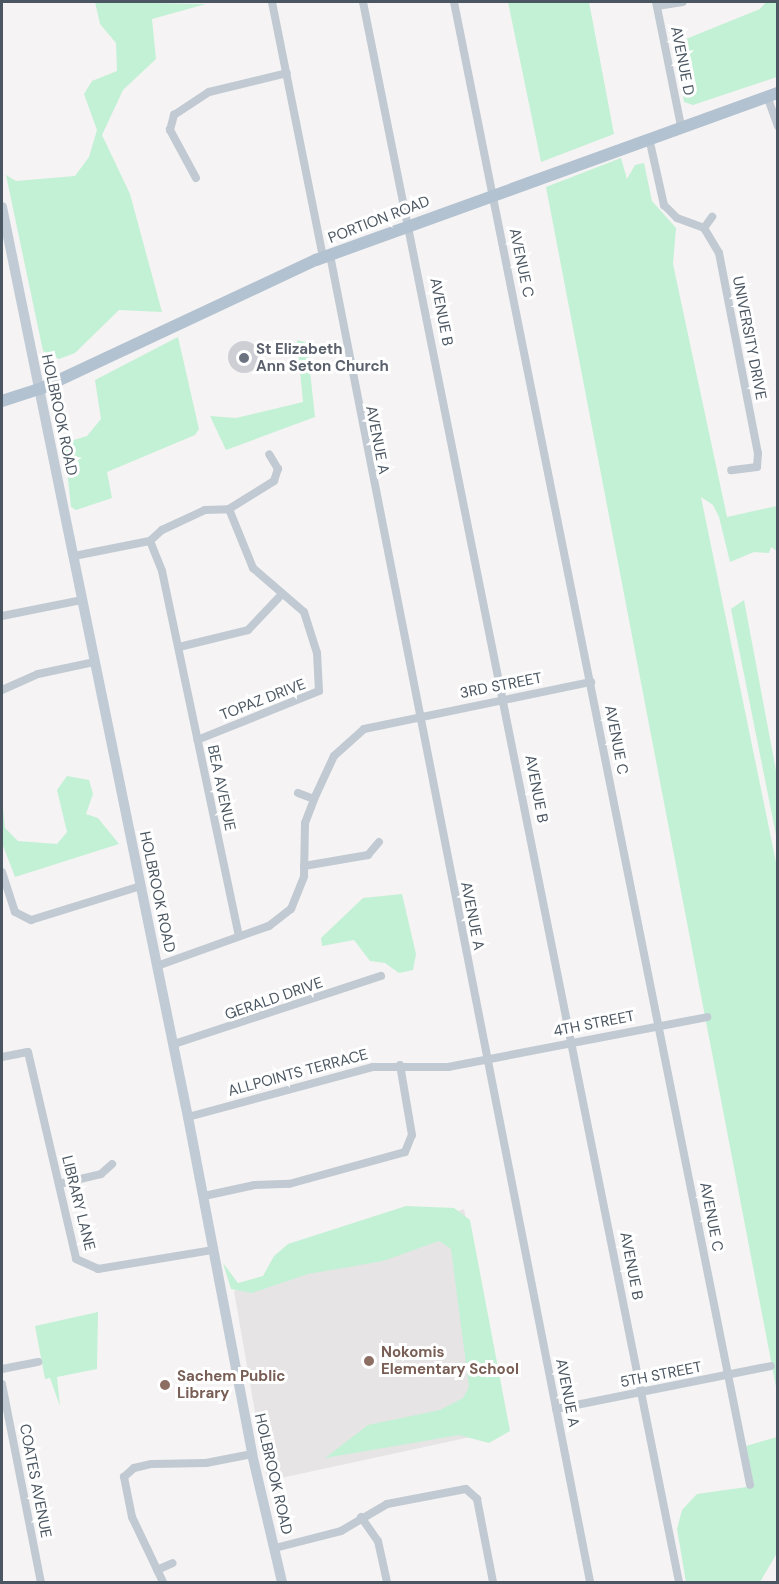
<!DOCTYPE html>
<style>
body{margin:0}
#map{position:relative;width:779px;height:1584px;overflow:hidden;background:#f5f3f3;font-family:"DM Sans",sans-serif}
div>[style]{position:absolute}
.education>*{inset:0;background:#e6e4e5}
.green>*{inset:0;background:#c3f1d5}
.building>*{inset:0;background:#cdcfd5}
.round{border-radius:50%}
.street>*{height:8px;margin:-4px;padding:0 4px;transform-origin:4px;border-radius:4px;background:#c1cad2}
.secondary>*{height:10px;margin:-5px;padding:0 5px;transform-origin:5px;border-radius:5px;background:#c1cbd6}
.primary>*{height:12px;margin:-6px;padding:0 6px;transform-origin:6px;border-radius:6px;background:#b3c2d1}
.dots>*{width:16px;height:16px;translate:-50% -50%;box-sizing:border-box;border:3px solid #fff;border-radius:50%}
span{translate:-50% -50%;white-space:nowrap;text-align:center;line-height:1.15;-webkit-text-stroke:6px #fff;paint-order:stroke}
.street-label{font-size:15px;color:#4a5661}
.worship-label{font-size:15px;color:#5b616d;font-weight:700}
.left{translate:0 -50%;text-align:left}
.education-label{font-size:15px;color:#785e54;font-weight:700}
.frame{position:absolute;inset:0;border:3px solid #4a5661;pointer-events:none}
</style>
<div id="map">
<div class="education">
<div style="clip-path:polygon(464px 1209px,503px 1430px,267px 1481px,234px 1291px)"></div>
</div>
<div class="green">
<div style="clip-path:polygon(95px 2px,206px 4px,152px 19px,156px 59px,123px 90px,102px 135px,130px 194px,162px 312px,119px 310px,75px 353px,59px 359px,43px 351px,6px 175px,16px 181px,75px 176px,89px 157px,97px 130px,84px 94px,92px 81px,117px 71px,116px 43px,100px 24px)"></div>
<div style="clip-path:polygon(508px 2px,589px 2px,614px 134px,541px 162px)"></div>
<div style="clip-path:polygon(766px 2px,777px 2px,777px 77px,693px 105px,684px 102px,676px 43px,760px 9px)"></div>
<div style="clip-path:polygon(621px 158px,627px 179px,635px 165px,644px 163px,652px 201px,676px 228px,673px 264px,727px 517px,777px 506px,777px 551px,771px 547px,769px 553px,754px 552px,730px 562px,719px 517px,713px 505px,701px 497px,777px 867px,777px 1392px,546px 187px)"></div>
<div style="clip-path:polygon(178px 337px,199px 429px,195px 435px,107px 472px,112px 498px,76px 510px,71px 507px,64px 443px,87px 436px,101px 419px,95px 380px)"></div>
<div style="clip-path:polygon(297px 340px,307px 343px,315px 417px,226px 450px,210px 416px,236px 418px,303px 402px)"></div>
<div style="clip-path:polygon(744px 600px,777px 776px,777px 840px,731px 609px)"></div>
<div style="clip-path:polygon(67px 776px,89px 780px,93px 794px,86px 814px,98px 818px,119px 844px,15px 877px,2px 843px,2px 798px,5px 828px,18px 841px,57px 844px,67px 832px,57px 790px)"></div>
<div style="clip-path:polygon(402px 894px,416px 954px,413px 970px,399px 973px,385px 963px,370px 961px,354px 940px,322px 946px,321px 938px,363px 898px)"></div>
<div style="clip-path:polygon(406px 1206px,454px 1208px,470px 1220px,510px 1431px,489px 1443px,459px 1435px,325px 1458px,368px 1425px,440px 1410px,463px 1398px,469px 1387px,451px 1249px,439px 1241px,383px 1261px,308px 1274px,252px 1293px,231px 1289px,223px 1263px,238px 1283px,263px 1276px,274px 1256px,288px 1244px)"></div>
<div style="clip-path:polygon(98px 1312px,97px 1369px,57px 1377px,60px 1406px,50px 1378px,45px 1379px,35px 1326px)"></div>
<div style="clip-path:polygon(777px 1437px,777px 1553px,760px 1582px,686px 1582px,677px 1529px,682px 1510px,697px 1494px,754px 1486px,746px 1446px)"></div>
</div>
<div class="building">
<div class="round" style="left:228px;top:341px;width:32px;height:32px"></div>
</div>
<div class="street">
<div style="left:272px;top:2px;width:260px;rotate:78.7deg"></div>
<div style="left:363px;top:2px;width:1611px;rotate:78.69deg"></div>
<div style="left:454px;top:2px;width:1512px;rotate:78.71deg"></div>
<div style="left:656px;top:2px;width:126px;rotate:78.6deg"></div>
<div style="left:657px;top:6px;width:26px;rotate:-9deg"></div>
<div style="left:767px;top:96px;width:32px;rotate:70deg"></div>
<div style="left:649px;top:138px;width:69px;rotate:77.4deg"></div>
<div style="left:664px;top:205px;width:18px;rotate:45deg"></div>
<div style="left:677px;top:218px;width:29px;rotate:20deg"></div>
<div style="left:704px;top:228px;width:29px;rotate:59deg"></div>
<div style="left:719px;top:253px;width:204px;rotate:79deg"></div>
<div style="left:758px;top:453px;width:14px;rotate:94deg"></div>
<div style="left:757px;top:467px;width:26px;rotate:173deg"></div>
<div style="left:196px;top:178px;width:55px;rotate:-118.4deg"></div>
<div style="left:170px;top:130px;width:16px;rotate:-75deg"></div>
<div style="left:174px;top:115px;width:42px;rotate:-33.3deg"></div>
<div style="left:209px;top:92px;width:80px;rotate:-13.7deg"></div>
<div style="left:704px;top:228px;width:14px;rotate:-54deg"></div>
<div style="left:330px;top:255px;width:1352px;rotate:78.91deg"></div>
<div style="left:229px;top:509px;width:53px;rotate:-31.9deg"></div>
<div style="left:274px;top:481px;width:13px;rotate:-72deg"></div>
<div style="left:278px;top:469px;width:17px;rotate:-121deg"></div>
<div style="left:150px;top:541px;width:32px;rotate:68deg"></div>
<div style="left:162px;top:571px;width:373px;rotate:78.1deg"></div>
<div style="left:74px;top:556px;width:77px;rotate:-11.2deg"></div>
<div style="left:150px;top:541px;width:16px;rotate:-43deg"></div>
<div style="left:162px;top:530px;width:47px;rotate:-24.9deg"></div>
<div style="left:205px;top:510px;width:24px;rotate:-2deg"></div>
<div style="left:229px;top:509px;width:64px;rotate:67.9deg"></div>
<div style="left:253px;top:568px;width:67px;rotate:40.8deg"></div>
<div style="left:304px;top:612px;width:43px;rotate:72.4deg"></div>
<div style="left:317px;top:653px;width:38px;rotate:87deg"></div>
<div style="left:319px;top:691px;width:131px;rotate:158.1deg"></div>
<div style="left:2px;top:616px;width:82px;rotate:-11.3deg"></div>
<div style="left:179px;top:647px;width:71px;rotate:-13.8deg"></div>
<div style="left:248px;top:630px;width:50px;rotate:-46.6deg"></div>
<div style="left:2px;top:690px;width:39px;rotate:-24deg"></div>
<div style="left:38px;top:674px;width:57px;rotate:-12.1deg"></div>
<div style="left:298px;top:793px;width:17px;rotate:21deg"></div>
<div style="left:304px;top:866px;width:65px;rotate:-9.8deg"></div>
<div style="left:368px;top:855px;width:17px;rotate:-50deg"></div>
<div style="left:2px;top:872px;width:42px;rotate:72deg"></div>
<div style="left:15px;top:912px;width:18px;rotate:27deg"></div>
<div style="left:31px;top:920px;width:115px;rotate:-17.2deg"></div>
<div style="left:157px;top:966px;width:119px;rotate:-19.7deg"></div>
<div style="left:269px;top:926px;width:28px;rotate:-38deg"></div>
<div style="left:291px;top:909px;width:35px;rotate:-68deg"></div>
<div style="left:304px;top:876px;width:53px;rotate:-88.9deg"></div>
<div style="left:305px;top:823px;width:26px;rotate:-69deg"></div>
<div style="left:314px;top:799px;width:47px;rotate:-65.1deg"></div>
<div style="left:334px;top:756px;width:40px;rotate:-42deg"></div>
<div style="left:364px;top:729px;width:232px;rotate:-11.7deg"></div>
<div style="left:174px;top:1044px;width:218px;rotate:-18.2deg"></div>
<div style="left:2px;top:1057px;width:26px;rotate:-11deg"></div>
<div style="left:28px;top:1052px;width:212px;rotate:76.9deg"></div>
<div style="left:76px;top:1259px;width:24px;rotate:24deg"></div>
<div style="left:98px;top:1269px;width:117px;rotate:-9.4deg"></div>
<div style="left:188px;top:1117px;width:192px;rotate:-15.1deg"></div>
<div style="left:373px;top:1067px;width:75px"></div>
<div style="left:448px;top:1067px;width:264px;rotate:-10.9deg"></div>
<div style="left:59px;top:1184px;width:43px;rotate:-13.4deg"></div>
<div style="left:101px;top:1174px;width:15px;rotate:-42deg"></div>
<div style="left:204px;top:1196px;width:52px;rotate:-12.2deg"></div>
<div style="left:255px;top:1185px;width:34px;rotate:-2deg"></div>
<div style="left:289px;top:1184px;width:120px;rotate:-15.4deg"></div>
<div style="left:405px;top:1152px;width:18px;rotate:-68deg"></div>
<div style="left:412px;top:1135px;width:71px;rotate:-99.7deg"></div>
<div style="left:2px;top:1369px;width:37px;rotate:-11deg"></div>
<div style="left:2px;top:1384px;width:202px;rotate:78.9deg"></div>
<div style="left:556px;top:1409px;width:219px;rotate:-11.3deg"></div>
<div style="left:361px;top:1517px;width:29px;rotate:55deg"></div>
<div style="left:378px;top:1541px;width:42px;rotate:77.6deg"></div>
<div style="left:275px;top:1548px;width:68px;rotate:-14.4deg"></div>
<div style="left:341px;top:1531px;width:53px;rotate:-30.4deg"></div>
<div style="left:387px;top:1504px;width:80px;rotate:-10.8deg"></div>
<div style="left:466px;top:1489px;width:15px;rotate:42deg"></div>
<div style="left:477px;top:1499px;width:85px;rotate:79.1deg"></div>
<div style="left:157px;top:1570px;width:17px;rotate:-24deg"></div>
<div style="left:163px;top:1582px;width:72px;rotate:-115.5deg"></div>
<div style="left:132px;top:1517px;width:41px;rotate:-101.3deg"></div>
<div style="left:124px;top:1477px;width:13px;rotate:-42deg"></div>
<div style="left:134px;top:1468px;width:18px;rotate:-13deg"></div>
<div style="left:152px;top:1464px;width:54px;rotate:-1.1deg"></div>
<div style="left:206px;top:1463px;width:47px;rotate:-11.1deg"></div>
</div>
<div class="secondary">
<div style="left:2px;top:207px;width:929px;rotate:78.45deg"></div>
<div style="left:188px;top:1117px;width:343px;rotate:79.2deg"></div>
<div style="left:252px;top:1454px;width:131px;rotate:76.8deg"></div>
</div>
<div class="primary">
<div style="left:2px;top:401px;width:40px;rotate:-18deg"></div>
<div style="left:40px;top:389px;width:305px;rotate:-25.1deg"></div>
<div style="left:316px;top:260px;width:491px;rotate:-19.9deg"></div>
</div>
<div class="dots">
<div style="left:244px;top:358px;background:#6b7280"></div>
<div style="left:369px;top:1361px;background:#8d6e63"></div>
<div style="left:165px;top:1385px;background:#8d6e63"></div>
</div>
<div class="street-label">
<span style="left:682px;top:61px;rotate:79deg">AVENUE D</span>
<span style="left:379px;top:220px;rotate:-21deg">PORTION ROAD</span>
<span style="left:521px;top:263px;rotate:78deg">AVENUE C</span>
<span style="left:441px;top:312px;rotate:79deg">AVENUE B</span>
<span style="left:749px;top:338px;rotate:79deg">UNIVERSITY DRIVE</span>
<span style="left:59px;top:415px;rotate:78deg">HOLBROOK ROAD</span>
<span style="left:377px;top:440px;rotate:79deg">AVENUE A</span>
<span style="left:501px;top:686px;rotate:-11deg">3RD STREET</span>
<span style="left:263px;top:700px;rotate:-21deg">TOPAZ DRIVE</span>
<span style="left:616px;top:740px;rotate:79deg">AVENUE C</span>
<span style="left:221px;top:788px;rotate:78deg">BEA AVENUE</span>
<span style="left:536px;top:789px;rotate:79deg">AVENUE B</span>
<span style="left:157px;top:892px;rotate:78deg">HOLBROOK ROAD</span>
<span style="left:472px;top:916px;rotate:79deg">AVENUE A</span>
<span style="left:274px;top:999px;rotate:-19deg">GERALD DRIVE</span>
<span style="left:594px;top:1024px;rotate:-11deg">4TH STREET</span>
<span style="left:298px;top:1073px;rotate:-15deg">ALLPOINTS TERRACE</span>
<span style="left:78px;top:1203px;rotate:76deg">LIBRARY LANE</span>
<span style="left:711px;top:1217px;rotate:79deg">AVENUE C</span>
<span style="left:631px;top:1266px;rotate:79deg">AVENUE B</span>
<span style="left:661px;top:1375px;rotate:-11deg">5TH STREET</span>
<span style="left:567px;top:1393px;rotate:79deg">AVENUE A</span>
<span style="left:273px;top:1474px;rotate:77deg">HOLBROOK ROAD</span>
<span style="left:35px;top:1481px;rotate:79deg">COATES AVENUE</span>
</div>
<div class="worship-label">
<span class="left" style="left:256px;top:358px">St Elizabeth<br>Ann Seton Church</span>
</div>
<div class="education-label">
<span class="left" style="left:381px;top:1361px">Nokomis<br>Elementary School</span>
<span class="left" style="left:177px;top:1385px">Sachem Public<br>Library</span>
</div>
<div class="frame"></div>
</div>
